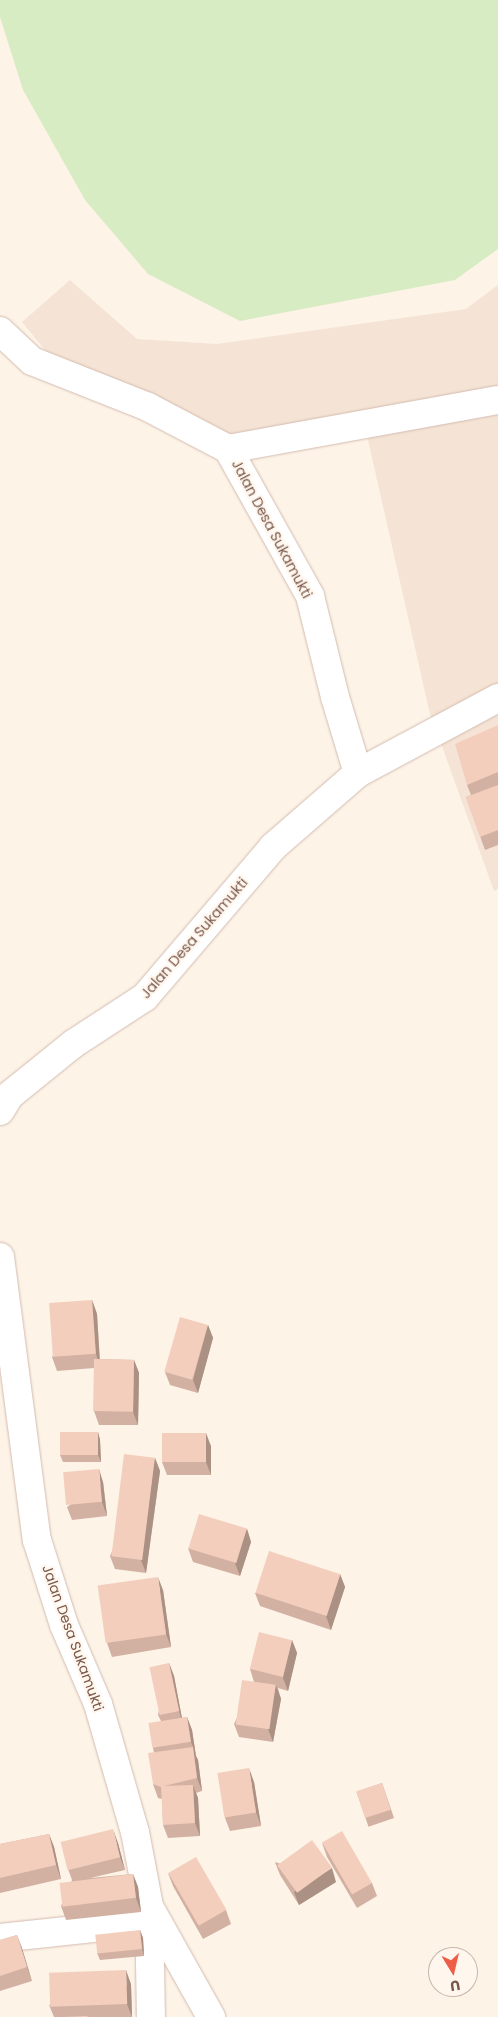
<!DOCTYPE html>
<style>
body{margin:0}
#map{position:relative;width:498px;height:2017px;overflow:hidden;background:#fdf3e7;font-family:Poppins,sans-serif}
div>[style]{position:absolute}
.residential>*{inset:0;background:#f5e4d5}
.green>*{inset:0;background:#d8ecc4}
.roads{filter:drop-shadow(0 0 1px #d3bbaf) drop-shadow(0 0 1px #d3bbaf)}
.minor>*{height:28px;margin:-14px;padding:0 14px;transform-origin:14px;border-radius:14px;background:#fff}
.wall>*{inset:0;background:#d2b1a3;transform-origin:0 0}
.shaded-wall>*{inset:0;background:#ab9084}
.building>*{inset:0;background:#f4cebd;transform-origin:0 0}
span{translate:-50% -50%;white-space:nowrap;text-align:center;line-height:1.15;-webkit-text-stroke:4.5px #fff7ee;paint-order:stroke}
.street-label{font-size:14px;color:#79564a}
.north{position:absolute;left:428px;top:1947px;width:50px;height:50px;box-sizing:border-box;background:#fff7ee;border:1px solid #c9b7ac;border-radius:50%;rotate:171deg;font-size:14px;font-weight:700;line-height:20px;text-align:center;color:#79564a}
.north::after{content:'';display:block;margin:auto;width:18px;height:22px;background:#ec5e48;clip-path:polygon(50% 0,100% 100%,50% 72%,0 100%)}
</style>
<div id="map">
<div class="residential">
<div style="clip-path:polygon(70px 280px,137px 339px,217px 344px,466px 309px,498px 285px,498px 889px,494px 891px,429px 710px,366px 431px,186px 441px,67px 377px,22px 322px)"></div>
</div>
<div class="green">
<div style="clip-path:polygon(0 0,498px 0,498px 249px,455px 280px,240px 321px,148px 274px,85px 200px,23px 90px,0 17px)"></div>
</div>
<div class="roads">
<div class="minor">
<div style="left:0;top:331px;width:44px;rotate:43.2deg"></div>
<div style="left:32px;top:361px;width:125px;rotate:21.6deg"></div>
<div style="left:148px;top:407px;width:90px;rotate:27.7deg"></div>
<div style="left:228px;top:449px;width:168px;rotate:60.8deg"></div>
<div style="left:310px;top:596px;width:104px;rotate:76.1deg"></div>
<div style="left:335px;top:697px;width:79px;rotate:73.2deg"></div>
<div style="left:228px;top:449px;width:274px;rotate:-10.3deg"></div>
<div style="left:0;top:1111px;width:19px;rotate:-58deg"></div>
<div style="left:10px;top:1095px;width:81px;rotate:-39deg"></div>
<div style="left:73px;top:1044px;width:86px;rotate:-33.1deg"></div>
<div style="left:145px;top:997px;width:197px;rotate:-49.5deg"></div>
<div style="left:273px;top:847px;width:113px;rotate:-41deg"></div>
<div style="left:358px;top:773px;width:159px;rotate:-28.2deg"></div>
<div style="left:0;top:1257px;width:285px;rotate:82.6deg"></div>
<div style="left:37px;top:1540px;width:89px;rotate:72.4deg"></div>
<div style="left:64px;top:1625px;width:86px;rotate:66.7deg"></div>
<div style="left:98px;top:1704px;width:133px;rotate:73.9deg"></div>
<div style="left:135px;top:1832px;width:75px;rotate:79.3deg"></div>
<div style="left:149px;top:1906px;width:111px;rotate:89deg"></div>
<div style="left:151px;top:1910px;width:123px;rotate:60.7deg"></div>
<div style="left:0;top:1938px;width:150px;rotate:-6.1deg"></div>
</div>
</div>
<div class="wall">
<div style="clip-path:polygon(498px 725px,498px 845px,485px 850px,466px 797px,471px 795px,467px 785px)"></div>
<div style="clip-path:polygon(92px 1300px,97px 1314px,100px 1359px,134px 1360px,139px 1373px,138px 1425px,99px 1425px,94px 1411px,94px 1368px,57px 1371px,52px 1357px)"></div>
<div style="clip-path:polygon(208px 1325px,213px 1338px,198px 1393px,170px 1385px,165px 1372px)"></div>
<div style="clip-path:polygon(98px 1432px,100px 1440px,101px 1462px,63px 1462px,60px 1455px)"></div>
<div style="clip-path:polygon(211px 1446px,211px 1475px,167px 1475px,162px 1462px)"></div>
<div style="clip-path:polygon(155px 1458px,160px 1471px,146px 1573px,115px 1569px,110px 1556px)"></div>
<div style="clip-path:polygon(103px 1482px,107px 1516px,72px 1520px,67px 1507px)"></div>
<div style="clip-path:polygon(247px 1529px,251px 1542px,240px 1576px,193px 1562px,188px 1548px)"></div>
<div style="clip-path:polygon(340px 1574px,345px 1587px,331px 1630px,260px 1606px,255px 1593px)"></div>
<div style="clip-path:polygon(163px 1590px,171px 1647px,112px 1657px,107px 1643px)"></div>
<div style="clip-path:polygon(292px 1640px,297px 1653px,288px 1691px,278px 1688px,281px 1699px,273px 1742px,239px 1737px,234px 1724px,254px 1682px,250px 1669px)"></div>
<div style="clip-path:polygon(169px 1663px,174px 1676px,182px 1718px,187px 1717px,192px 1730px,196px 1756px,198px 1760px,202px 1791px,196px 1793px,198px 1798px,200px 1836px,168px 1838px,163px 1825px,162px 1799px,158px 1798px,153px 1784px,154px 1753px,153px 1748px,161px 1721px,158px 1715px)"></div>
<div style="clip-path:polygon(254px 1782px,261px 1826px,230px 1831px,225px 1818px)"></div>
<div style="left:382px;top:1783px;width:37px;height:27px;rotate:71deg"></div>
<div style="clip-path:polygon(49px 1834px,54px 1847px,61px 1879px,0 1893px,0 1844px)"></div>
<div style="clip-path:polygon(118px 1843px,125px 1870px,90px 1878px,133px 1874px,138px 1887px,141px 1912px,66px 1920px,61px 1906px,72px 1880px,68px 1869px)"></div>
<div style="clip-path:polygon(322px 1843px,372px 1883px,377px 1896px,357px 1908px,327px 1857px)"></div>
<div style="clip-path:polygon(275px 1862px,336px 1882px,299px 1905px,280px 1875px)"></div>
<div style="clip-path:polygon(168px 1873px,226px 1910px,231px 1924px,203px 1939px,173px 1886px)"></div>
<div style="clip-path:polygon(140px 1930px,143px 1938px,144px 1956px,100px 1960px,97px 1953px)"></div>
<div style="clip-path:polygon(17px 1935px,32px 1981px,0 1991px,0 1940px)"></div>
<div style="clip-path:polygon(131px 1984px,132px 2017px,54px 2017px,49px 2005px)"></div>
</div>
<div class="shaded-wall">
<div style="clip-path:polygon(92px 1300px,97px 1314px,100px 1368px,96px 1354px)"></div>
<div style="clip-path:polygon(208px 1325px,213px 1338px,198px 1393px,193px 1380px)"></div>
<div style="clip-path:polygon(134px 1360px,139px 1373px,138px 1425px,133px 1412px)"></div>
<div style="clip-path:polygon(98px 1432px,100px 1440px,101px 1462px,98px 1455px)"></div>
<div style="clip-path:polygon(206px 1433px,211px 1446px,211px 1475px,206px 1462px)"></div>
<div style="clip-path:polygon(155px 1458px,160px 1471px,146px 1573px,141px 1560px)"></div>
<div style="clip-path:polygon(99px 1469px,103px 1482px,107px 1516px,102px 1502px)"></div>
<div style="clip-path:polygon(247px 1529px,251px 1542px,240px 1576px,235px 1563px)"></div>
<div style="clip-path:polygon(340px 1574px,345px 1587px,331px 1630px,326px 1616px)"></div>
<div style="clip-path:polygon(158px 1577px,163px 1590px,171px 1647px,166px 1634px)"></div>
<div style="clip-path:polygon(292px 1640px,297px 1653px,288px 1691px,283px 1678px)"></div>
<div style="clip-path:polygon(169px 1663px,174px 1676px,183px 1724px,179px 1711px)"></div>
<div style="clip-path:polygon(276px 1685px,281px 1699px,273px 1742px,268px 1729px)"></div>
<div style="clip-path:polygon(187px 1717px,192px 1730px,196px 1756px,198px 1760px,202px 1791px,197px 1778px,193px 1747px,191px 1742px)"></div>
<div style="clip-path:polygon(249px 1768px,254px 1782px,261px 1826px,256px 1812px)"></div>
<div style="clip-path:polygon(193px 1785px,198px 1798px,200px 1836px,195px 1823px)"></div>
<div style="clip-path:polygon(113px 1829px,118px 1843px,125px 1870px,120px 1857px)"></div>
<div style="clip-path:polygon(49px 1834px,54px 1847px,61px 1879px,56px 1865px)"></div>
<div style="clip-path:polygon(332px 1868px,336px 1882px,299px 1905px,294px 1892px)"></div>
<div style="clip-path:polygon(133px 1874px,138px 1887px,141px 1912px,136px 1898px)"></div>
<div style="clip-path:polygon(140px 1930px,143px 1938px,144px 1956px,142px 1949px)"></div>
<div style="clip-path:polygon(17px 1935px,22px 1948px,32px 1981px,27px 1967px)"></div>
<div style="clip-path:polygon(126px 1970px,131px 1984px,132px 2017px,127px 2004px)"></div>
</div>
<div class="building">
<div style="clip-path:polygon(498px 725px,498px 772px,467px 785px,455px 744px)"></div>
<div style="clip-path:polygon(498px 785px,498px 830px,480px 837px,466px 797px)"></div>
<div style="left:92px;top:1300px;width:54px;height:43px;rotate:86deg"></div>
<div style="left:180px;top:1317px;width:29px;height:57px;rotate:16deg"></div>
<div style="left:94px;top:1359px;width:40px;height:52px;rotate:1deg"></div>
<div style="left:98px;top:1432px;width:23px;height:38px;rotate:90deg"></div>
<div style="left:162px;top:1433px;width:44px;height:29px"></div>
<div style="left:124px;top:1454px;width:31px;height:103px;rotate:7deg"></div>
<div style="left:99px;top:1469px;width:33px;height:36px;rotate:85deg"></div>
<div style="left:199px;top:1514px;width:50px;height:36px;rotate:17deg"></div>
<div style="left:269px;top:1551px;width:75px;height:44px;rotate:18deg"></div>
<div style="left:158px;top:1577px;width:58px;height:61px;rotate:82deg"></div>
<div style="left:259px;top:1632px;width:34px;height:38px;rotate:14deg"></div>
<div style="left:169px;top:1663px;width:49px;height:20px;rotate:78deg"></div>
<div style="left:242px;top:1680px;width:34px;height:45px;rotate:8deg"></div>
<div style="left:187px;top:1717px;width:25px;height:39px;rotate:81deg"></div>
<div style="clip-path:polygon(193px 1747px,197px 1778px,164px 1786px,193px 1785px,195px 1823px,163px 1825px,161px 1787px,153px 1784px,148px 1753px)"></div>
<div style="left:249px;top:1768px;width:45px;height:32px;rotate:81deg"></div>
<div style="left:382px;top:1783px;width:28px;height:27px;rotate:72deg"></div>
<div style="left:113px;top:1829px;width:29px;height:54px;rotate:76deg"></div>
<div style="left:342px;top:1831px;width:60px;height:23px;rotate:60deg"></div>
<div style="clip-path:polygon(49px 1834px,56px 1865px,0 1878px,0 1844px)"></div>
<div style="left:312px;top:1840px;width:34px;height:43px;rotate:54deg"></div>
<div style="left:196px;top:1857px;width:61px;height:32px;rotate:60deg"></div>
<div style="left:133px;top:1874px;width:24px;height:74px;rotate:83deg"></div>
<div style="left:140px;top:1930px;width:19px;height:45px;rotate:84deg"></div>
<div style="clip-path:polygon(17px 1935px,27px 1967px,0 1976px,0 1940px)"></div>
<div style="left:126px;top:1970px;width:34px;height:77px;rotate:88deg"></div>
<div style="clip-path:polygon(87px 2016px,88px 2017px,61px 2017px)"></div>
</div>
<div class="street-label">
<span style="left:272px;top:529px;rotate:62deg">Jalan Desa Sukamukti</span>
<span style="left:194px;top:938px;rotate:-49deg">Jalan Desa Sukamukti</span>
<span style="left:73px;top:1638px;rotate:70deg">Jalan Desa Sukamukti</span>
</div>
<div class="north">U</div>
</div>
